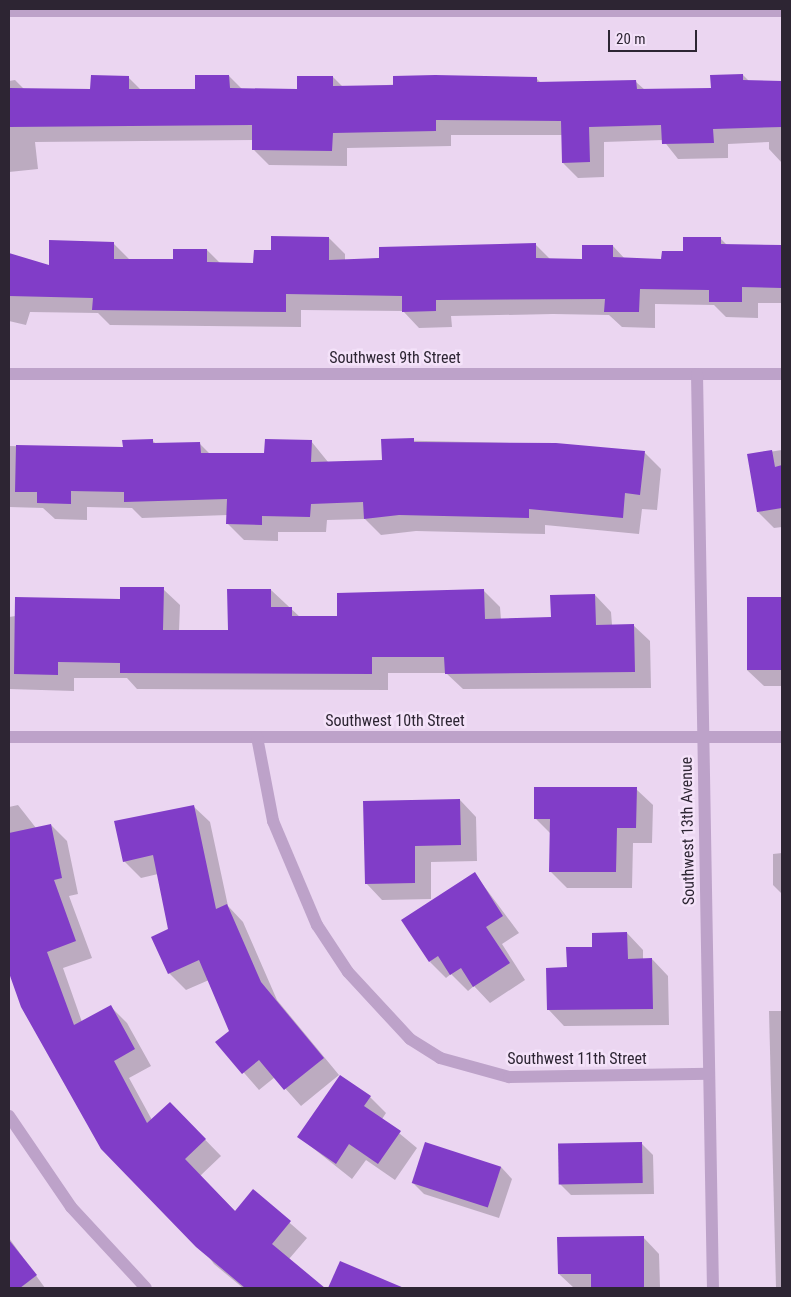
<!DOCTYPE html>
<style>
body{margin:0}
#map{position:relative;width:791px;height:1297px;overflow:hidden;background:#ebd6f1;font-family:"Roboto Condensed",sans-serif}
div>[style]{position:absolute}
.shadow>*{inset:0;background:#0003}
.building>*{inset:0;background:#813dc8;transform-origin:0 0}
.street>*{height:12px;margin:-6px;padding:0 6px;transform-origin:6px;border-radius:6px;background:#bda2c9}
span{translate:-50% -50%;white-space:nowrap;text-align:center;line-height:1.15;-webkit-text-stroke:5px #f4e2f9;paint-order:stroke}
.street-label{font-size:16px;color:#2d2533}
.frame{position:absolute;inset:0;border:10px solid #2d2533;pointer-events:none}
.scale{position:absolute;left:608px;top:30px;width:89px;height:22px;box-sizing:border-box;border:2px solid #2d2533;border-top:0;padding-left:6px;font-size:15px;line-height:18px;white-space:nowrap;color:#2d2533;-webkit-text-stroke:4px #f4e2f9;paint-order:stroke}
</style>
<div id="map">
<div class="shadow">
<div style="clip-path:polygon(743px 75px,749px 81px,782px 81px,782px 163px,769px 149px,769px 142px,728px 144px,728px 158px,678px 159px,663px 140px,604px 142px,604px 177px,578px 178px,563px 163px,562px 135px,451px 135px,451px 146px,347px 148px,347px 166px,269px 165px,254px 150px,254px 140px,35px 142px,38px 169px,9px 172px,9px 81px,15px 80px,25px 90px,91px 90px,128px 77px,142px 91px,197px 90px,229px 76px,242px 89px,298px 90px,333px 77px,343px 87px,536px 78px,542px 84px,636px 82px,645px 90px,712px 89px)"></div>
<div style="clip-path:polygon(329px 238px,345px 254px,345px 261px,536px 245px,551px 260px,583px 261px,613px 246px,625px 259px,663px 260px,721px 239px,727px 245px,782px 246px,782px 303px,758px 303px,758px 318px,726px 317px,714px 305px,655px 304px,655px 328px,622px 327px,609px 315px,553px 314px,451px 316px,452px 327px,419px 328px,403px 311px,301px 310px,301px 327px,110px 325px,98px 313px,30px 312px,26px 325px,9px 321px,9px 254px,50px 267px,114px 244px,130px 260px,174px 261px,207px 250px,220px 263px,255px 264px,272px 251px)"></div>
<div style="clip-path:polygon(152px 440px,156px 444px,200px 444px,210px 454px,265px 455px,311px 441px,328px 462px,384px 461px,383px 440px,556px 444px,644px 452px,661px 469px,657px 510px,642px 509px,639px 534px,545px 525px,545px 534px,416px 531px,381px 535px,365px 519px,327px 520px,326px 532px,278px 532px,278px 541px,244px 540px,228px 524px,228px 515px,142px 518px,132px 508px,87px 507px,87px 520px,55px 519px,43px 508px,9px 507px,9px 446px,124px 448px)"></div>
<div style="clip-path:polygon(782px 450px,782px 527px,774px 528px,758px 512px,748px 455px)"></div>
<div style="clip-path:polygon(163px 589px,180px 605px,179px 631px,229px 631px,271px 590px,301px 618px,339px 618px,484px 591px,500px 607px,501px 620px,552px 618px,595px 595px,611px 612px,612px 625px,633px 625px,650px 641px,651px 688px,463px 689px,446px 673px,388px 673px,388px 690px,137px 689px,127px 678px,74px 678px,74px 691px,9px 689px,9px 617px,121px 600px)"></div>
<div style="clip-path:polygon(749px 598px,782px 599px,782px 686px,764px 686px,747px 670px)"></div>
<div style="clip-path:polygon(636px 789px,653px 805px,652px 843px,633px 843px,632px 888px,567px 888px,550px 871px,551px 834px,535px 818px)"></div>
<div style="clip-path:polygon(460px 800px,476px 817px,477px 861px,431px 862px,431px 899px,382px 900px,366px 883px)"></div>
<div style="clip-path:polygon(18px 805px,36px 828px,51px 825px,67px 841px,78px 894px,69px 896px,92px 958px,63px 968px,82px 1022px,111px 1007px,127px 1023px,151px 1066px,129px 1078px,152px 1120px,186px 1120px,221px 1156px,200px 1176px,236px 1212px,253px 1191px,307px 1238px,289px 1259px,316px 1288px,243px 1288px,214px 1264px,22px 1007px,9px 970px,9px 807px)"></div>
<div style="clip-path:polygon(193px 806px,210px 822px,228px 906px,243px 922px,277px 1000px,339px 1075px,301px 1106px,275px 1077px,259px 1090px,217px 1042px,231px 1031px,209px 980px,186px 990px,169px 973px,153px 937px,169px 930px,158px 874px,141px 878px,124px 861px)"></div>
<div style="clip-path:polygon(782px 853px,782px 894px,773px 885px,773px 854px)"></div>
<div style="clip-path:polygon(475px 874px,519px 933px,502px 944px,525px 980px,490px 1003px,474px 986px,468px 991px,451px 974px,446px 978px,430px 962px)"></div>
<div style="clip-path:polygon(627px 933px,643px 950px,643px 959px,652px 959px,668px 976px,669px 1025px,564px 1026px,548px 1009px,568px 969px)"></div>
<div style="clip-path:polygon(769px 1011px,782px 1011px,782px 1288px,776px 1288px)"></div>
<div style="clip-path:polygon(370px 1097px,386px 1113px,382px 1119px,417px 1148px,395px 1180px,366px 1160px,352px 1179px,299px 1137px)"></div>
<div style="clip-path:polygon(642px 1144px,653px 1155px,654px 1194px,571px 1195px,560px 1184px)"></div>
<div style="clip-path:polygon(501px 1167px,512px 1179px,499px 1218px,424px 1194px,413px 1183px)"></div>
<div style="clip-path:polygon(643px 1237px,659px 1254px,660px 1288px,574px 1288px,559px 1274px)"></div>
<div style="clip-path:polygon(9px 1238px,45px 1288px,9px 1288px)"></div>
<div style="clip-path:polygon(340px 1263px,389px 1283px,394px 1288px,330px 1288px)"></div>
</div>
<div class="building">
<div style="clip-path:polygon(743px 74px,743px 80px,782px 81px,782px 127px,713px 129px,714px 143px,662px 144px,661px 125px,589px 127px,590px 162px,562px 163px,561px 121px,436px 120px,436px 131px,333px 133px,332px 151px,252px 150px,252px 125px,9px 127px,9px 88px,90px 89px,91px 75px,129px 76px,129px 89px,195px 89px,195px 75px,229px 75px,230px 88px,297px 89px,297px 76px,333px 76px,333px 86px,393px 85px,393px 76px,435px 75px,537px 77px,537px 82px,636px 80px,637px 89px,711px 88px,710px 75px)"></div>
<div style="clip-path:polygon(271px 236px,329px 237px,329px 260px,379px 258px,379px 247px,536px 243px,536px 258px,582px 259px,582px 245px,613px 245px,613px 257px,661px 259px,662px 251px,683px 251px,683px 237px,721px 237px,721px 244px,782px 245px,782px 288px,742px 287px,742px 302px,709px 302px,709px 290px,640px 289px,639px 312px,604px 312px,605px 299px,436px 300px,436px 311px,402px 312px,402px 296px,286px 294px,286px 312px,92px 310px,93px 298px,9px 296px,9px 253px,49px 265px,49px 240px,114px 242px,114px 259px,173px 259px,173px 249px,207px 249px,207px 262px,253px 263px,254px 250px,271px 250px)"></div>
<div style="clip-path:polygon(414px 438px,414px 442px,556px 443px,645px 451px,640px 495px,625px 493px,623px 518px,529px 509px,529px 518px,399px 515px,364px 519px,363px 502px,311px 504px,310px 517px,262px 516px,262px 525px,226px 524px,227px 499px,124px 502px,124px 492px,71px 491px,71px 504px,37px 503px,37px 492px,15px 492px,16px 445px,123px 447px,122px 440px,153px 439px,153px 443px,200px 442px,201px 453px,264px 453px,265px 439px,312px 440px,311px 462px,382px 460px,381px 439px)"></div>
<div style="clip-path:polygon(772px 450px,775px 467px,782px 465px,782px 508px,757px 512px,747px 454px)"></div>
<div style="clip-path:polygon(120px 587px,164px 587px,163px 630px,228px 630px,227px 589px,271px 589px,271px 607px,292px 607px,292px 616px,337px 616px,337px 593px,484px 589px,485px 619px,551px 617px,550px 595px,595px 594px,596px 625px,634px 624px,635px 672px,445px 674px,444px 657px,372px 657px,372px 674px,120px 673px,120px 663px,58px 662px,58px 675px,14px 674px,15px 597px,120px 599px)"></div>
<div style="left:747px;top:597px;width:35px;height:73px"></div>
<div style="clip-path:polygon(534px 787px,637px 787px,636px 828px,617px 828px,616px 872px,549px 872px,550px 819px,534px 819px)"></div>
<div style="clip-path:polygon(460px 799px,461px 845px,415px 846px,415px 883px,365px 884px,363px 801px)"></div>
<div style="clip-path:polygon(194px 805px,216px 909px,227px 904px,261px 982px,324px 1058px,284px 1090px,259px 1060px,242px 1074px,215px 1042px,229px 1031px,199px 960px,168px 974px,151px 937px,168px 929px,153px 855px,123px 862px,114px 821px)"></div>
<div style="clip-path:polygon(51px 824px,62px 878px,54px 880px,76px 941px,47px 952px,74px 1025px,111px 1005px,135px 1049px,114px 1061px,147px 1123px,170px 1102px,206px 1139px,185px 1159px,235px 1211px,253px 1189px,291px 1221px,272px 1244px,325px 1288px,245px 1288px,196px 1247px,101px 1149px,21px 1007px,9px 973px,9px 833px)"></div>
<div style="clip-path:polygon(475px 872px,503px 916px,486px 927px,510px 963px,473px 987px,461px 968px,450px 975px,438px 956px,429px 962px,401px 920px)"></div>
<div style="clip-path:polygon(627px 932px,628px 959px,652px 958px,653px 1009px,547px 1010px,546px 968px,567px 967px,566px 947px,592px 947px,592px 933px)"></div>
<div style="clip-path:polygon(340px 1075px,371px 1096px,364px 1106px,401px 1131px,378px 1164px,349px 1144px,336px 1164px,297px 1137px)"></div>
<div style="left:425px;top:1142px;width:80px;height:43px;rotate:18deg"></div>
<div style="left:642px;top:1142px;width:41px;height:84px;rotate:89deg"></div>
<div style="clip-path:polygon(644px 1236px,644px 1288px,591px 1288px,591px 1274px,558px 1274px,557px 1237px)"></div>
<div style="clip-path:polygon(9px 1240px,37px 1275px,20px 1288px,9px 1288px)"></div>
<div style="clip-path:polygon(340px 1261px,404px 1288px,328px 1288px)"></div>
</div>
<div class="street">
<div style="left:9px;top:11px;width:773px"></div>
<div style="left:9px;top:374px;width:773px"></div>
<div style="left:697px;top:374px;width:914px;rotate:89deg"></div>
<div style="left:9px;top:737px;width:773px"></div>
<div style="left:257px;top:737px;width:86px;rotate:79.2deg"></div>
<div style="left:273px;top:821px;width:113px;rotate:67.1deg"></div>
<div style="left:317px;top:925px;width:56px;rotate:56.6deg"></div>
<div style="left:348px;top:972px;width:91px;rotate:47.2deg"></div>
<div style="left:410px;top:1039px;width:36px;rotate:32deg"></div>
<div style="left:440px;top:1058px;width:72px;rotate:15.4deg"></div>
<div style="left:509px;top:1077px;width:200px;rotate:-0.9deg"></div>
<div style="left:9px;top:1116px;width:110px;rotate:55.7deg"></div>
<div style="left:71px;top:1207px;width:110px;rotate:47.2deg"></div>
</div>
<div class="street-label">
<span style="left:395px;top:358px">Southwest 9th Street</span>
<span style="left:395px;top:721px">Southwest 10th Street</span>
<span style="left:688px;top:831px;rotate:-91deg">Southwest 13th Avenue</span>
<span style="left:577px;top:1059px">Southwest 11th Street</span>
</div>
<div class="frame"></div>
<div class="scale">20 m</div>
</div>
